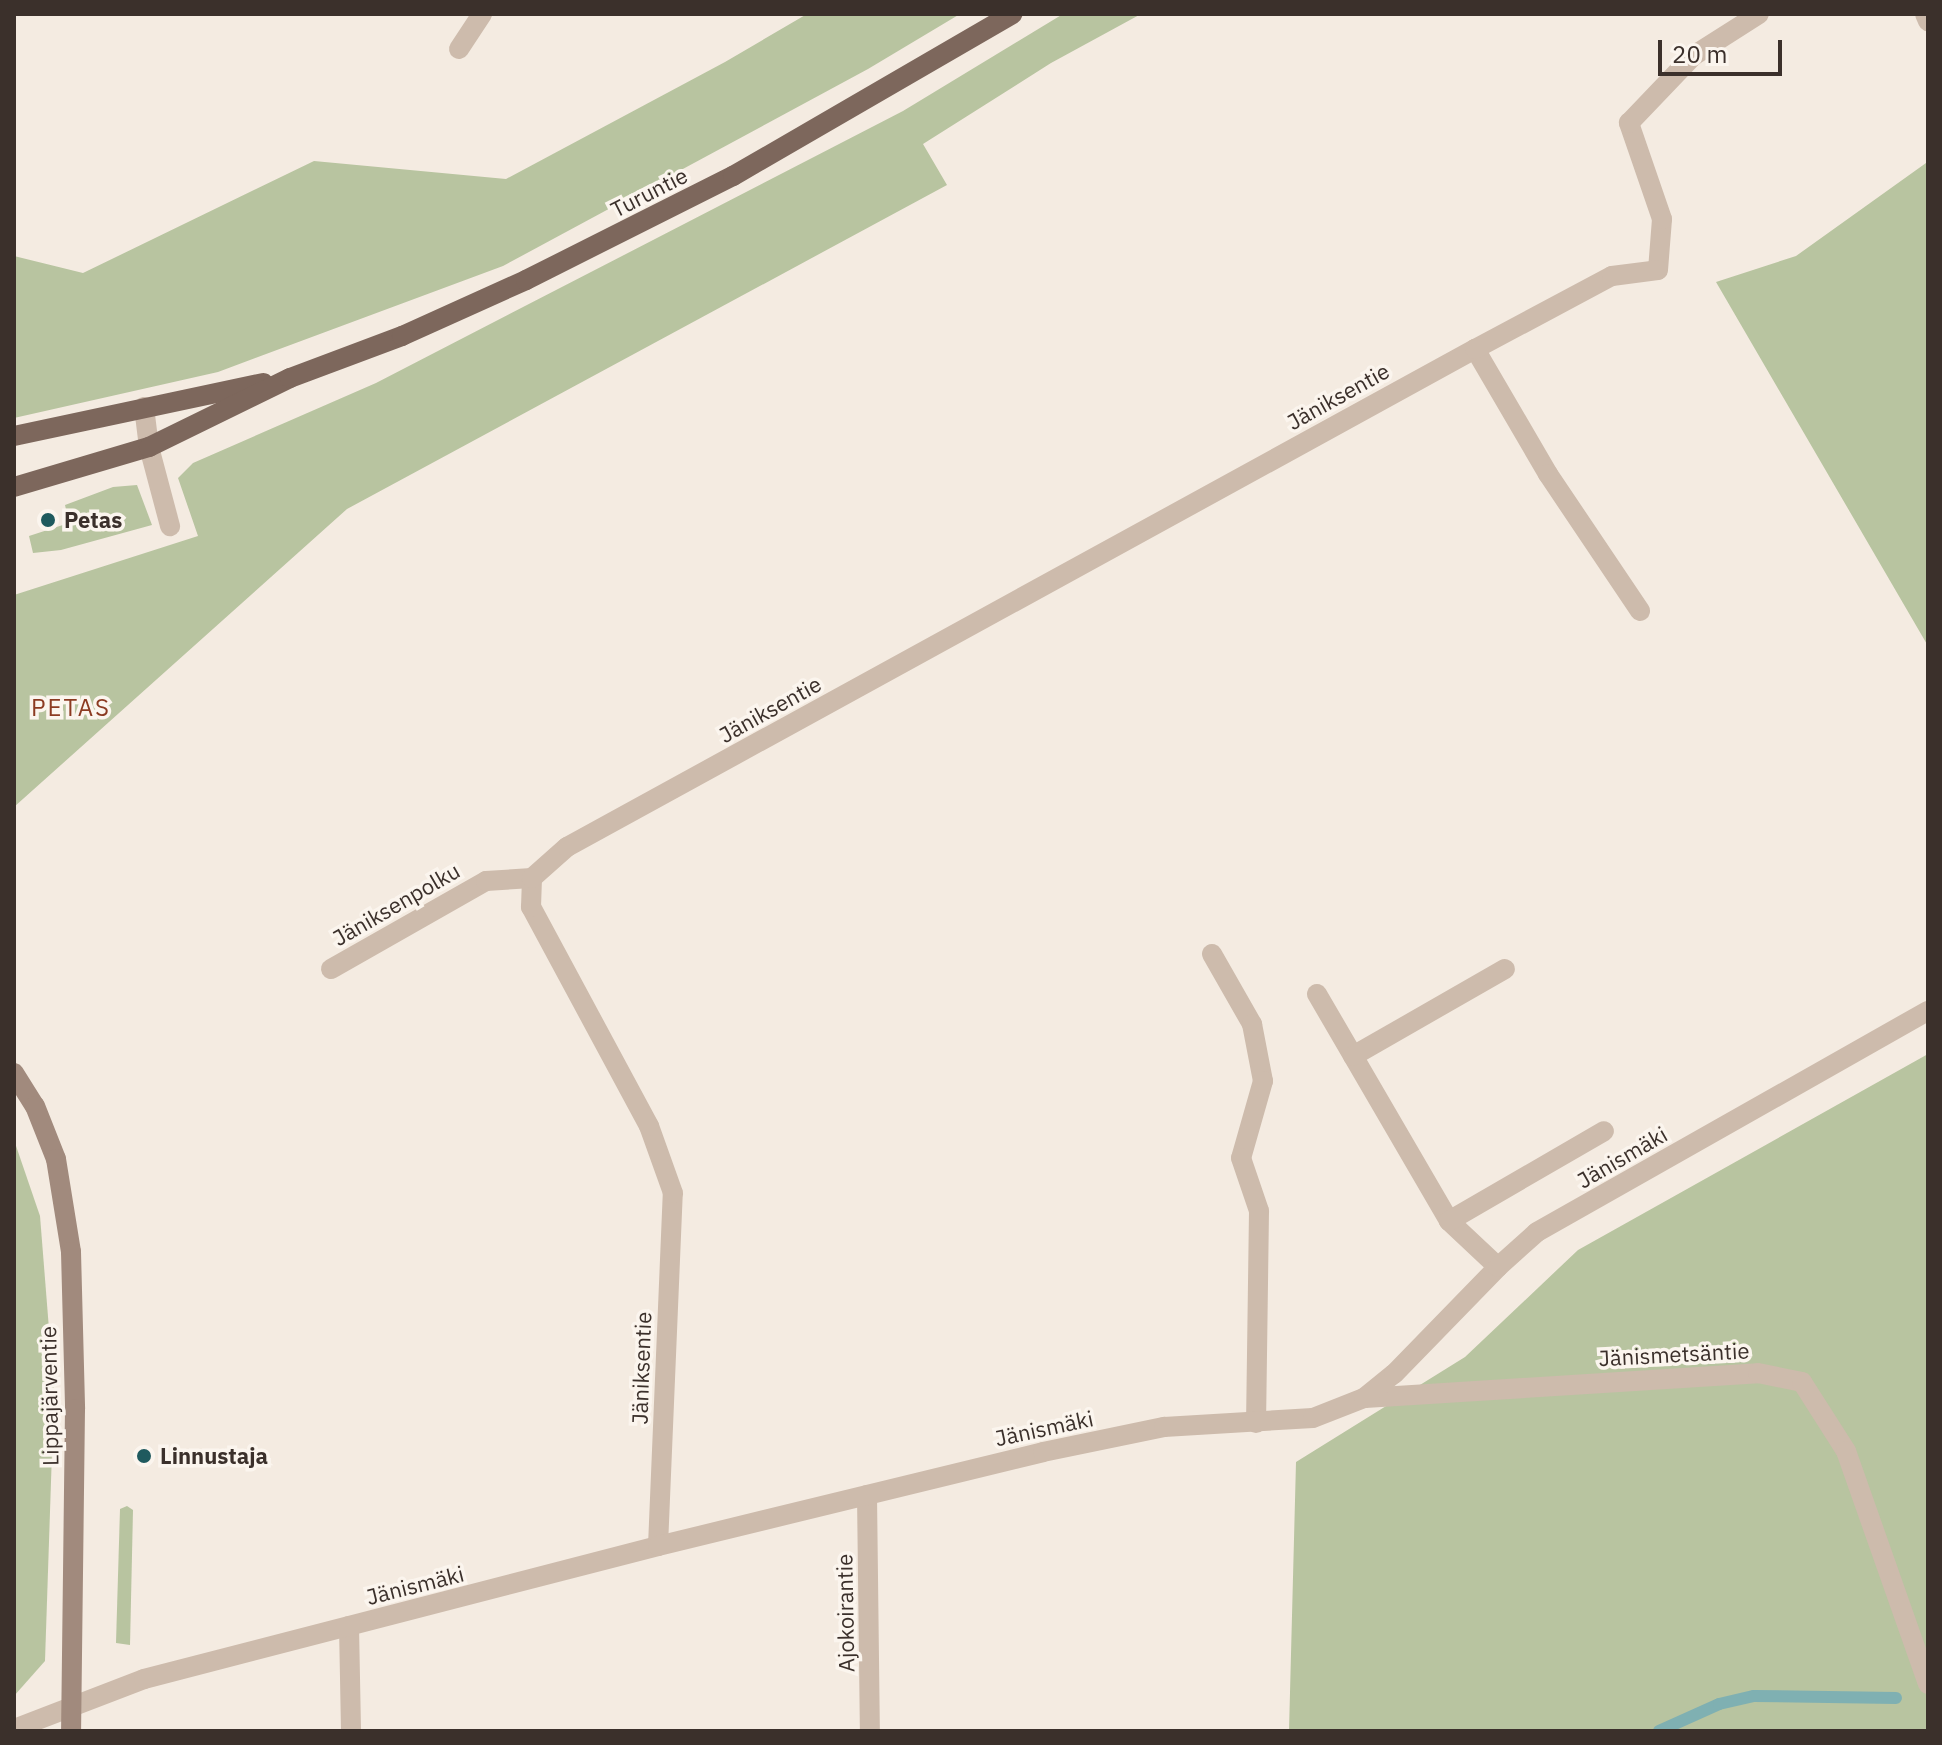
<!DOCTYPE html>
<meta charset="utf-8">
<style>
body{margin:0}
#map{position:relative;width:1942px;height:1745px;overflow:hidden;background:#f4ebe1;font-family:"IBM Plex Sans",sans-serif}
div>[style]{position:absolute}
.green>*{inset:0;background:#b8c4a0}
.stream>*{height:12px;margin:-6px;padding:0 6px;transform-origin:6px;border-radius:6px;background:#7fb0b2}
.lane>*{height:20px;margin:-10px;padding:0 10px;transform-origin:10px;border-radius:10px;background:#cdbbac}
.street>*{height:20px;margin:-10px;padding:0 10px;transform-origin:10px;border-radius:10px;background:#cdbbac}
.secondary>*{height:20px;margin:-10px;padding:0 10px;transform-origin:10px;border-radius:10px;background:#a18a7d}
.primary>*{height:20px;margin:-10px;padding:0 10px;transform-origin:10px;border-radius:10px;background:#7d675c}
.dots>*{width:22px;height:22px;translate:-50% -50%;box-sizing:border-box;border:4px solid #fbf5ee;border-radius:50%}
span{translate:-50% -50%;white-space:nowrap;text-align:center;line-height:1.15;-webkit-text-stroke:7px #fbf5ee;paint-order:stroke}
.street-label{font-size:22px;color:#3b302b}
.poi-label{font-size:22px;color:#3b302b;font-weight:700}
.left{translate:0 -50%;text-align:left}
.neighbourhood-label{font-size:24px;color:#8c3b22;letter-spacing:2px}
.frame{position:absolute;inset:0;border:16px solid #3b302b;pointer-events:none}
.scale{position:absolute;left:1658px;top:40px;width:124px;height:36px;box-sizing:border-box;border:4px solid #3b302b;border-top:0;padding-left:10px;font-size:24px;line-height:28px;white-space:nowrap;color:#3b302b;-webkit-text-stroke:6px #fbf5ee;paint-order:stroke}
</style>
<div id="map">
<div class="green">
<div style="clip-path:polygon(807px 14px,960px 14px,868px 69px,503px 266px,218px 372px,14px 418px,14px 256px,83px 273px,314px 161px,506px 179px,725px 62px)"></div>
<div style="clip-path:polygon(1063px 14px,1141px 14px,1051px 63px,923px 144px,947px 185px,347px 509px,14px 807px,14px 595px,198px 536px,178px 478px,193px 463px,376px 383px,903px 111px)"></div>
<div style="clip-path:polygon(1926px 163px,1928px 167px,1928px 646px,1716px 282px,1796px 256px)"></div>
<div style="clip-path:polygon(137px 485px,152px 525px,61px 550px,33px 553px,29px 536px,69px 523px,65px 505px,113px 487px)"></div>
<div style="clip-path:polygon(1928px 1054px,1928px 1731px,1289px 1731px,1296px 1462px,1465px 1357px,1578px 1250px)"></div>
<div style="clip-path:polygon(14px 1140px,40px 1216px,54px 1392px,45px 1661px,14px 1696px)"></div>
<div style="clip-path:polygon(127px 1506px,133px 1510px,130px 1645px,116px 1643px,120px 1509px)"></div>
</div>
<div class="stream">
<div style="left:1659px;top:1731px;width:66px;rotate:-24.2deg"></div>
<div style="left:1719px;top:1704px;width:36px;rotate:-13deg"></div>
<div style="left:1754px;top:1696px;width:142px;rotate:0.8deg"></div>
</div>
<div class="lane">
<div style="left:1925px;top:14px;width:8px;rotate:67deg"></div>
<div style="left:459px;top:49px;width:42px;rotate:-56.7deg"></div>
<div style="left:1658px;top:270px;width:51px;rotate:-85.5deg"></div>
<div style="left:1662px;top:219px;width:102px;rotate:-109deg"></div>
<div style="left:1629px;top:123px;width:93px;rotate:-46.3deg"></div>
<div style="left:1693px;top:56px;width:78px;rotate:-32.5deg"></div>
<div style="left:1475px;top:349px;width:145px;rotate:59.7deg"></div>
<div style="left:1548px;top:474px;width:165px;rotate:56.1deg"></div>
<div style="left:144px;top:407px;width:40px;rotate:82.9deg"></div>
<div style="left:149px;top:447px;width:82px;rotate:75.1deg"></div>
<div style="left:1212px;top:954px;width:81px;rotate:60.3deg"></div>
<div style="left:1252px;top:1024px;width:58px;rotate:79.1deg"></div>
<div style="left:1263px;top:1081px;width:80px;rotate:105.9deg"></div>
<div style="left:1241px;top:1158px;width:56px;rotate:71.2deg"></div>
<div style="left:1259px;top:1211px;width:212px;rotate:90.8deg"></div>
<div style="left:331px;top:969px;width:178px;rotate:-29.6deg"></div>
<div style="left:486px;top:881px;width:46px;rotate:-3.7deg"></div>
<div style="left:1317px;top:994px;width:263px;rotate:59.8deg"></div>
<div style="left:1449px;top:1221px;width:67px;rotate:43.2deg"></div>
<div style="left:1353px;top:1056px;width:175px;rotate:-29.8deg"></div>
<div style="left:1449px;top:1221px;width:179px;rotate:-30.1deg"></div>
<div style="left:349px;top:1626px;width:105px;rotate:88.9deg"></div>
</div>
<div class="street">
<div style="left:1365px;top:1398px;width:394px;rotate:-3.6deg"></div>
<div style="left:1758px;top:1373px;width:45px;rotate:11.6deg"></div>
<div style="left:1802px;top:1382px;width:82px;rotate:57.5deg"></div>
<div style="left:1846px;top:1451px;width:247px;rotate:70.6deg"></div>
<div style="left:867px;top:1495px;width:236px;rotate:89.3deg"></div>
<div style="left:658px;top:1546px;width:353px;rotate:-87.6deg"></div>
<div style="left:673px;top:1193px;width:71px;rotate:-109.7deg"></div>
<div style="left:649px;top:1126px;width:249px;rotate:-118.3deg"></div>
<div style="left:531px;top:907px;width:29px;rotate:-88deg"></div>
<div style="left:532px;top:878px;width:47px;rotate:-41.5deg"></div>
<div style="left:567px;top:847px;width:1036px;rotate:-28.74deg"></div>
<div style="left:1475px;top:349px;width:155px;rotate:-28.1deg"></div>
<div style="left:1612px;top:276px;width:46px;rotate:-7.4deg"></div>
<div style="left:14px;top:1729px;width:139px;rotate:-21deg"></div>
<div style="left:144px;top:1679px;width:531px;rotate:-14.51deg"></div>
<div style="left:658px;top:1546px;width:396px;rotate:-13.7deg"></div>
<div style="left:1043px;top:1452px;width:124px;rotate:-11.7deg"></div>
<div style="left:1164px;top:1427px;width:149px;rotate:-3.5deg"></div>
<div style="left:1313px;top:1418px;width:55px;rotate:-21.4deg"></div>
<div style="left:1364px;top:1398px;width:38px;rotate:-39deg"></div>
<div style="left:1394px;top:1374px;width:149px;rotate:-45.8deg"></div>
<div style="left:1498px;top:1267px;width:52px;rotate:-41.9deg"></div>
<div style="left:1537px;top:1232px;width:449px;rotate:-29.5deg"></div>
</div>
<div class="secondary">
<div style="left:14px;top:1073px;width:39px;rotate:58deg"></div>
<div style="left:35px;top:1106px;width:57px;rotate:68.4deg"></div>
<div style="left:56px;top:1159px;width:94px;rotate:80.8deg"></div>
<div style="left:71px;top:1252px;width:157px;rotate:88.5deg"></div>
<div style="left:75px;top:1409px;width:322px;rotate:90.7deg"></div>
</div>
<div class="primary">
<div style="left:14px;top:436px;width:255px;rotate:-12deg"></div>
<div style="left:14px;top:487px;width:141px;rotate:-16.5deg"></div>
<div style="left:149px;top:447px;width:157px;rotate:-26.1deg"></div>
<div style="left:290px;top:378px;width:120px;rotate:-20.6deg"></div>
<div style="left:402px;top:336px;width:136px;rotate:-24.3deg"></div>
<div style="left:526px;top:280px;width:232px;rotate:-26.7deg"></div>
<div style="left:733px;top:176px;width:323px;rotate:-30.1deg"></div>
</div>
<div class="dots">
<div style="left:48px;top:520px;background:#1f5a5e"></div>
<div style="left:144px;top:1456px;background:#1f5a5e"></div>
</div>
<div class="street-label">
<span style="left:649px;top:192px;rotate:-27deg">Turuntie</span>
<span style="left:1338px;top:396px;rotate:-29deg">Jäniksentie</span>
<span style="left:770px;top:709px;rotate:-29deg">Jäniksentie</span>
<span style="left:396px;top:904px;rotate:-30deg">Jäniksenpolku</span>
<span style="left:1622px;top:1157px;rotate:-30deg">Jänismäki</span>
<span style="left:1674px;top:1354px;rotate:-3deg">Jänismetsäntie</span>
<span style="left:641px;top:1368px;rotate:-88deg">Jäniksentie</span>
<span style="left:49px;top:1396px;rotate:-91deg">Lippajärventie</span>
<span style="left:1044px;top:1428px;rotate:-12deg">Jänismäki</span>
<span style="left:415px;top:1585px;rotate:-14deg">Jänismäki</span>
<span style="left:845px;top:1613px;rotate:-91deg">Ajokoirantie</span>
</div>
<div class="poi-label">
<span class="left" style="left:64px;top:520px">Petas</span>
<span class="left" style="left:160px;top:1456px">Linnustaja</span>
</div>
<div class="neighbourhood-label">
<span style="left:71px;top:708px">PETAS</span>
</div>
<div class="frame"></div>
<div class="scale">20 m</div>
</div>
